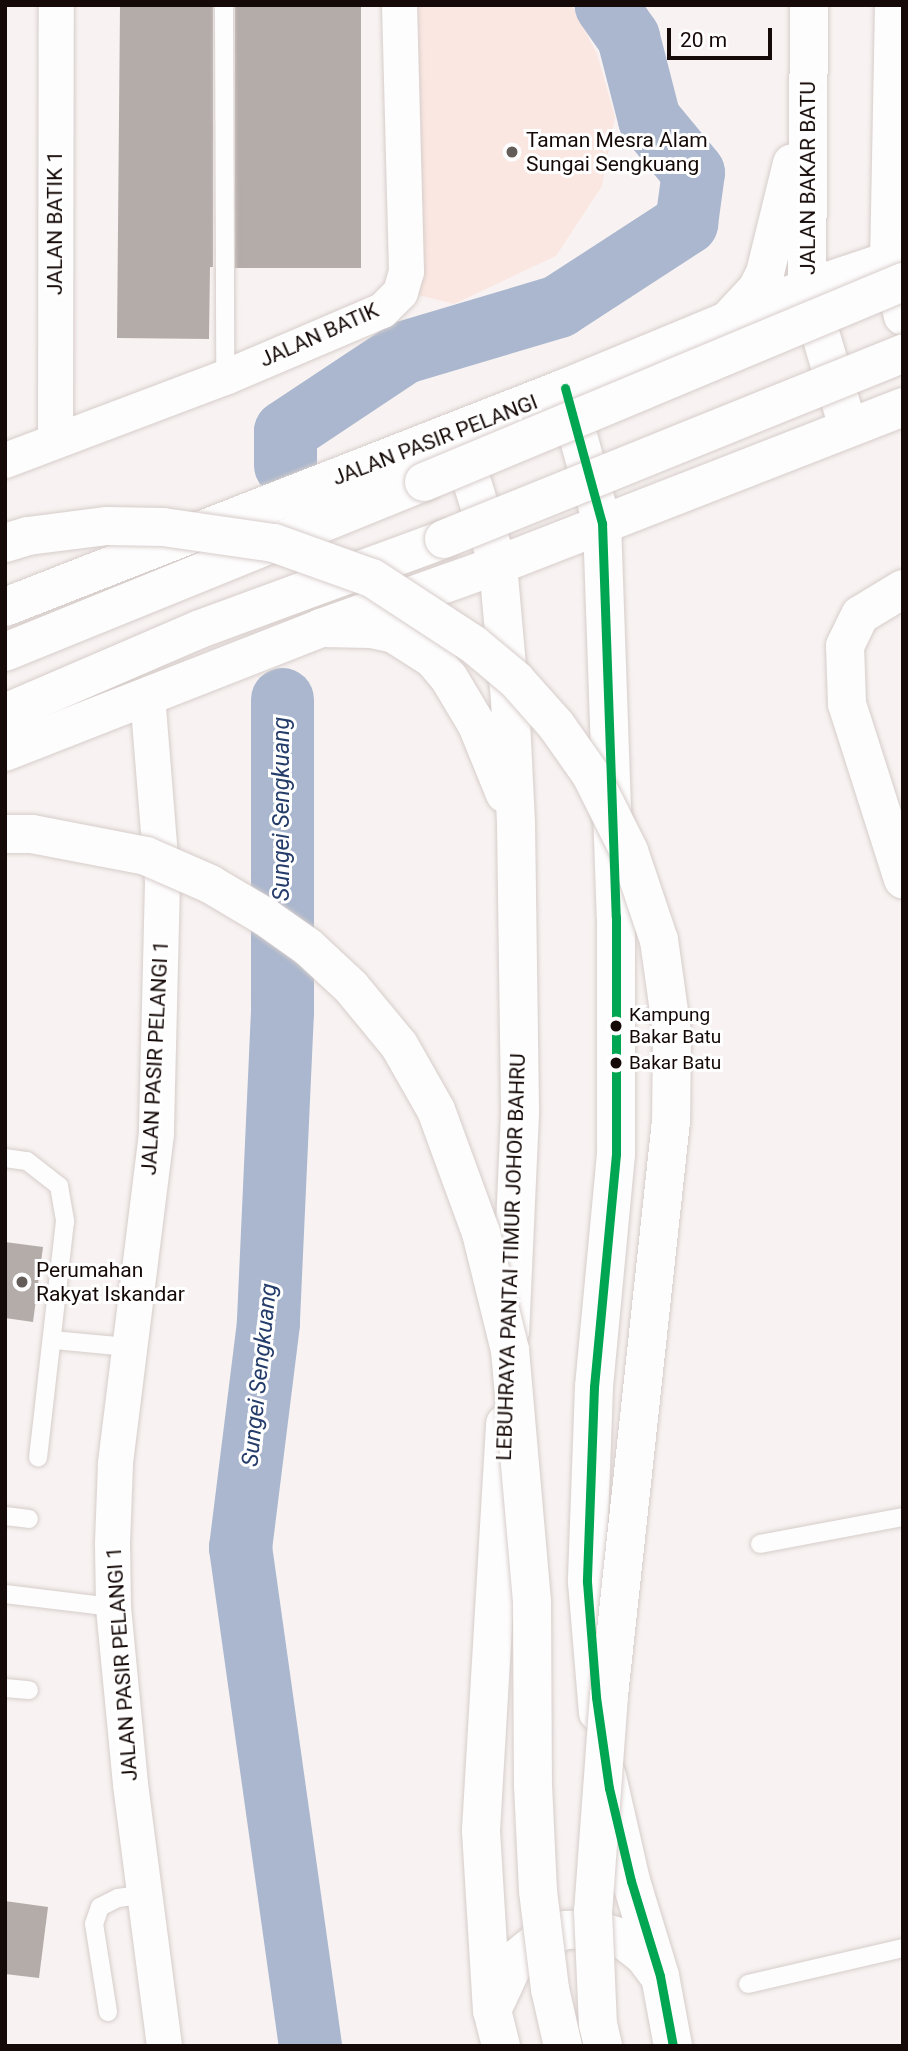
<!DOCTYPE html>
<style>
body{margin:0}
#map{position:relative;width:908px;height:2051px;overflow:hidden;background:#f8f3f2;font-family:Roboto,sans-serif}
div>[style]{position:absolute}
.green>*{inset:0;background:#fbe7e2}
.river>*{height:63px;margin:-31.5px;padding:0 31.5px;transform-origin:31.5px;border-radius:31.5px;background:#aab7ce}
.building>*{inset:0;background:#b4aca9;transform-origin:0 0}
.roads{filter:drop-shadow(0 0 2px #d6cdca) drop-shadow(0 0 2px #d6cdca)}
.service>*{height:18px;margin:-9px;padding:0 9px;transform-origin:9px;border-radius:9px;background:#fefdfd}
.minor>*{height:35px;margin:-17.5px;padding:0 17.5px;transform-origin:17.5px;border-radius:17.5px;background:#fefdfd}
.tertiary>*{height:38px;margin:-19px;padding:0 19px;transform-origin:19px;border-radius:19px;background:#fefdfd}
.primary>*{height:38px;margin:-19px;padding:0 19px;transform-origin:19px;border-radius:19px;background:#fefdfd}
.trunk>*{height:38px;margin:-19px;padding:0 19px;transform-origin:19px;border-radius:19px;background:#fefdfd}
.motorway>*{height:38px;margin:-19px;padding:0 19px;transform-origin:19px;border-radius:19px;background:#fefdfd}
.bridges{filter:drop-shadow(0 0 2px #d6cdca) drop-shadow(0 0 2px #d6cdca)}
.motorway-bridge>*{height:38px;margin:-19px;padding:0 19px;transform-origin:19px;border-radius:19px;background:#fefdfd}
.bus-1>*{height:9px;margin:-4.5px;padding:0 4.5px;transform-origin:4.5px;border-radius:4.5px;background:#00a651}
.dots>*{width:19px;height:19px;translate:-50% -50%;box-sizing:border-box;border:4px solid #fff;border-radius:50%}
span{translate:-50% -50%;white-space:nowrap;text-align:center;line-height:1.15;-webkit-text-stroke:6px #fff;paint-order:stroke}
.bus-label{font-size:19px;color:#150a07}
.left{translate:0 -50%;text-align:left}
.poi-label{font-size:21px;color:#150a07}
.street-label{font-size:21px;color:#150a07}
.water-label{font-size:23px;color:#253d6b;font-style:italic}
.frame{position:absolute;inset:0;border:7px solid #150a07;pointer-events:none}
.scale{position:absolute;left:667px;top:28px;width:105px;height:32px;box-sizing:border-box;border:4px solid #150a07;border-top:0;padding-left:9px;font-size:21px;line-height:24px;white-space:nowrap;color:#150a07;-webkit-text-stroke:5px #fff;paint-order:stroke}
</style>
<div id="map">
<div class="green">
<div style="clip-path:polygon(417px 5px,572px 5px,597px 54px,615px 117px,602px 186px,556px 256px,454px 304px,414px 294px)"></div>
</div>
<div class="river">
<div style="left:285px;top:465px;width:34px;rotate:-90deg"></div>
<div style="left:285px;top:431px;width:143px;rotate:-33.6deg"></div>
<div style="left:404px;top:352px;width:161px;rotate:-16.6deg"></div>
<div style="left:558px;top:306px;width:153px;rotate:-33deg"></div>
<div style="left:686px;top:223px;width:51px;rotate:-82.2deg"></div>
<div style="left:693px;top:172px;width:69px;rotate:-129.7deg"></div>
<div style="left:649px;top:119px;width:85px;rotate:-104.4deg"></div>
<div style="left:628px;top:37px;width:39px;rotate:-125deg"></div>
<div style="left:282px;top:699px;width:312px;rotate:90deg"></div>
<div style="left:282px;top:1011px;width:312px;rotate:92.6deg"></div>
<div style="left:268px;top:1323px;width:226px;rotate:97.1deg"></div>
<div style="left:240px;top:1547px;width:504px;rotate:82.01deg"></div>
</div>
<div class="building">
<div style="clip-path:polygon(120px 5px,213px 5px,213px 267px,210px 267px,209px 339px,117px 338px)"></div>
<div style="left:235px;top:5px;width:126px;height:263px"></div>
<div style="clip-path:polygon(5px 1242px,43px 1247px,33px 1322px,5px 1318px)"></div>
<div style="clip-path:polygon(5px 1901px,48px 1907px,39px 1978px,5px 1974px)"></div>
</div>
<div class="roads">
<div class="service">
<div style="left:224px;top:5px;width:372px;rotate:89.8deg"></div>
<div style="left:5px;top:1158px;width:22px;rotate:8deg"></div>
<div style="left:27px;top:1161px;width:41px;rotate:38deg"></div>
<div style="left:59px;top:1186px;width:36px;rotate:80deg"></div>
<div style="left:65px;top:1221px;width:238px;rotate:96.5deg"></div>
<div style="left:53px;top:1340px;width:74px;rotate:5.4deg"></div>
<div style="left:5px;top:1516px;width:24px;rotate:7deg"></div>
<div style="left:760px;top:1544px;width:146px;rotate:-10.7deg"></div>
<div style="left:5px;top:1594px;width:109px;rotate:6.9deg"></div>
<div style="left:5px;top:1688px;width:24px;rotate:5deg"></div>
<div style="left:748px;top:1984px;width:159px;rotate:-13.1deg"></div>
<div style="left:108px;top:2012px;width:89px;rotate:-99deg"></div>
<div style="left:94px;top:1924px;width:18px;rotate:-71deg"></div>
<div style="left:100px;top:1907px;width:20px;rotate:-27deg"></div>
<div style="left:118px;top:1898px;width:27px;rotate:-8deg"></div>
</div>
<div class="minor">
<div style="left:55px;top:440px;width:435px;rotate:-89.9deg"></div>
<div style="left:5px;top:460px;width:235px;rotate:-20.7deg"></div>
<div style="left:225px;top:377px;width:171px;rotate:-23.1deg"></div>
<div style="left:382px;top:310px;width:25px;rotate:-45deg"></div>
<div style="left:400px;top:292px;width:22px;rotate:-74deg"></div>
<div style="left:406px;top:271px;width:266px;rotate:-91.5deg"></div>
<div style="left:147px;top:695px;width:188px;rotate:85.4deg"></div>
<div style="left:162px;top:882px;width:251px;rotate:91.4deg"></div>
<div style="left:156px;top:1133px;width:334px;rotate:97.1deg"></div>
<div style="left:115px;top:1464px;width:79px;rotate:92.2deg"></div>
<div style="left:112px;top:1543px;width:64px;rotate:89.1deg"></div>
<div style="left:113px;top:1607px;width:178px;rotate:84.5deg"></div>
<div style="left:130px;top:1784px;width:264px;rotate:82.6deg"></div>
</div>
<div class="tertiary">
<div style="left:903px;top:589px;width:50px;rotate:148.8deg"></div>
<div style="left:860px;top:615px;width:34px;rotate:116deg"></div>
<div style="left:845px;top:646px;width:58px;rotate:88deg"></div>
<div style="left:847px;top:704px;width:184px;rotate:72.3deg"></div>
</div>
<div class="primary">
<div style="left:809px;top:5px;width:283px;rotate:90.4deg"></div>
<div style="left:807px;top:288px;width:131px;rotate:73.6deg"></div>
<div style="left:894px;top:5px;width:256px;rotate:91.1deg"></div>
<div style="left:889px;top:261px;width:57px;rotate:75.7deg"></div>
<div style="left:730px;top:318px;width:40px;rotate:-47deg"></div>
<div style="left:757px;top:289px;width:18px;rotate:-63deg"></div>
<div style="left:765px;top:273px;width:113px;rotate:-76.2deg"></div>
<div style="left:5px;top:607px;width:601px;rotate:-21.36deg"></div>
<div style="left:565px;top:388px;width:262px;rotate:-22.5deg"></div>
<div style="left:807px;top:288px;width:101px;rotate:-18.4deg"></div>
<div style="left:5px;top:752px;width:339px;rotate:-21.4deg"></div>
<div style="left:321px;top:628px;width:188px;rotate:-19.6deg"></div>
<div style="left:498px;top:565px;width:435px;rotate:-21.3deg"></div>
</div>
<div class="trunk">
<div style="left:565px;top:388px;width:140px;rotate:74.7deg"></div>
<div style="left:602px;top:523px;width:394px;rotate:88deg"></div>
<div style="left:616px;top:917px;width:237px;rotate:90deg"></div>
<div style="left:616px;top:1154px;width:234px;rotate:95.4deg"></div>
<div style="left:594px;top:1387px;width:195px;rotate:92.1deg"></div>
<div style="left:587px;top:1582px;width:131px;rotate:85.2deg"></div>
<div style="left:456px;top:431px;width:140px;rotate:72.6deg"></div>
<div style="left:498px;top:565px;width:136px;rotate:84.9deg"></div>
<div style="left:510px;top:700px;width:122px;rotate:87.2deg"></div>
<div style="left:516px;top:822px;width:292px;rotate:89.2deg"></div>
<div style="left:520px;top:1114px;width:218px;rotate:92.6deg"></div>
<div style="left:321px;top:628px;width:50px;rotate:1.1deg"></div>
<div style="left:371px;top:629px;width:24px;rotate:12deg"></div>
<div style="left:394px;top:634px;width:46px;rotate:32.7deg"></div>
<div style="left:433px;top:659px;width:25px;rotate:50deg"></div>
<div style="left:449px;top:678px;width:55px;rotate:59.2deg"></div>
<div style="left:477px;top:725px;width:74px;rotate:67.9deg"></div>
<div style="left:607px;top:1776px;width:108px;rotate:77.1deg"></div>
<div style="left:631px;top:1881px;width:99px;rotate:73deg"></div>
<div style="left:660px;top:1976px;width:71px;rotate:79.5deg"></div>
<div style="left:494px;top:2006px;width:52px;rotate:-64.9deg"></div>
<div style="left:516px;top:1959px;width:28px;rotate:-39deg"></div>
<div style="left:538px;top:1941px;width:29px;rotate:-22deg"></div>
<div style="left:565px;top:1930px;width:29px;rotate:-2deg"></div>
<div style="left:594px;top:1929px;width:28px;rotate:18deg"></div>
<div style="left:621px;top:1938px;width:29px;rotate:38deg"></div>
<div style="left:644px;top:1956px;width:20px;rotate:53deg"></div>
<div style="left:501px;top:2046px;width:36px;rotate:-104deg"></div>
<div style="left:492px;top:2011px;width:181px;rotate:-93.5deg"></div>
<div style="left:481px;top:1830px;width:407px;rotate:-86.6deg"></div>
</div>
<div class="motorway">
<div style="left:5px;top:652px;width:452px;rotate:-22.1deg"></div>
<div style="left:5px;top:713px;width:212px;rotate:-23.3deg"></div>
<div style="left:200px;top:629px;width:260px;rotate:-20.2deg"></div>
</div>
</div>
<div class="bridges">
<div class="motorway-bridge">
<div style="left:424px;top:482px;width:519px;rotate:-22.66deg"></div>
<div style="left:444px;top:539px;width:495px;rotate:-22deg"></div>
<div style="left:5px;top:543px;width:24px;rotate:-17deg"></div>
<div style="left:28px;top:536px;width:80px;rotate:-7.2deg"></div>
<div style="left:107px;top:526px;width:56px;rotate:1deg"></div>
<div style="left:163px;top:527px;width:112px;rotate:8.2deg"></div>
<div style="left:274px;top:543px;width:104px;rotate:19.7deg"></div>
<div style="left:372px;top:578px;width:121px;rotate:33.2deg"></div>
<div style="left:473px;top:644px;width:56px;rotate:39.9deg"></div>
<div style="left:516px;top:680px;width:60px;rotate:48.4deg"></div>
<div style="left:556px;top:725px;width:61px;rotate:55deg"></div>
<div style="left:591px;top:775px;width:85px;rotate:63.4deg"></div>
<div style="left:629px;top:851px;width:94px;rotate:71.4deg"></div>
<div style="left:659px;top:940px;width:93px;rotate:82deg"></div>
<div style="left:672px;top:1032px;width:89px;rotate:90.6deg"></div>
<div style="left:671px;top:1121px;width:577px;rotate:96.16deg"></div>
<div style="left:609px;top:1695px;width:217px;rotate:94.2deg"></div>
<div style="left:593px;top:1911px;width:113px;rotate:87.5deg"></div>
<div style="left:598px;top:2024px;width:23px;rotate:77deg"></div>
<div style="left:5px;top:834px;width:27px"></div>
<div style="left:32px;top:834px;width:116px;rotate:10.9deg"></div>
<div style="left:146px;top:856px;width:70px;rotate:23.6deg"></div>
<div style="left:210px;top:884px;width:63px;rotate:30.7deg"></div>
<div style="left:264px;top:916px;width:54px;rotate:35.2deg"></div>
<div style="left:308px;top:947px;width:59px;rotate:42.9deg"></div>
<div style="left:351px;top:987px;width:75px;rotate:50.4deg"></div>
<div style="left:399px;top:1045px;width:75px;rotate:60.4deg"></div>
<div style="left:436px;top:1110px;width:131px;rotate:69.9deg"></div>
<div style="left:481px;top:1233px;width:121px;rotate:76.1deg"></div>
<div style="left:510px;top:1350px;width:253px;rotate:85deg"></div>
<div style="left:532px;top:1602px;width:183px;rotate:89.7deg"></div>
<div style="left:533px;top:1785px;width:106px;rotate:87.3deg"></div>
<div style="left:538px;top:1891px;width:99px;rotate:83deg"></div>
<div style="left:550px;top:1989px;width:58px;rotate:77.2deg"></div>
</div>
</div>
<div class="bus-1">
<div style="left:565px;top:388px;width:140px;rotate:74.7deg"></div>
<div style="left:602px;top:523px;width:394px;rotate:88deg"></div>
<div style="left:616px;top:917px;width:237px;rotate:90deg"></div>
<div style="left:616px;top:1154px;width:234px;rotate:95.4deg"></div>
<div style="left:594px;top:1387px;width:195px;rotate:92.1deg"></div>
<div style="left:587px;top:1582px;width:115px;rotate:85.5deg"></div>
<div style="left:596px;top:1697px;width:92px;rotate:81.9deg"></div>
<div style="left:609px;top:1788px;width:96px;rotate:76.7deg"></div>
<div style="left:631px;top:1881px;width:99px;rotate:73deg"></div>
<div style="left:660px;top:1976px;width:71px;rotate:79.5deg"></div>
</div>
<div class="dots">
<div style="left:512px;top:152px;background:#645c59"></div>
<div style="left:616px;top:1026px;background:#150a07"></div>
<div style="left:616px;top:1063px;background:#150a07"></div>
<div style="left:22px;top:1282px;background:#645c59"></div>
</div>
<div class="bus-label">
<span class="left" style="left:629px;top:1026px">Kampung<br>Bakar Batu</span>
<span class="left" style="left:629px;top:1063px">Bakar Batu</span>
</div>
<div class="poi-label">
<span class="left" style="left:526px;top:152px">Taman Mesra Alam<br>Sungai Sengkuang</span>
<span class="left" style="left:36px;top:1282px">Perumahan<br>Rakyat Iskandar</span>
</div>
<div class="street-label">
<span style="left:808px;top:178px;rotate:-90deg">JALAN BAKAR BATU</span>
<span style="left:55px;top:223px;rotate:-90deg">JALAN BATIK 1</span>
<span style="left:319px;top:335px;rotate:-24deg">JALAN BATIK</span>
<span style="left:435px;top:440px;rotate:-21deg">JALAN PASIR PELANGI</span>
<span style="left:155px;top:1058px;rotate:-87deg">JALAN PASIR PELANGI 1</span>
<span style="left:511px;top:1257px;rotate:-88deg">LEBUHRAYA PANTAI TIMUR JOHOR BAHRU</span>
<span style="left:122px;top:1664px;rotate:-94deg">JALAN PASIR PELANGI 1</span>
</div>
<div class="water-label">
<span style="left:282px;top:809px;rotate:-90deg">Sungei Sengkuang</span>
<span style="left:260px;top:1375px;rotate:-84deg">Sungei Sengkuang</span>
</div>
<div class="frame"></div>
<div class="scale">20 m</div>
</div>
